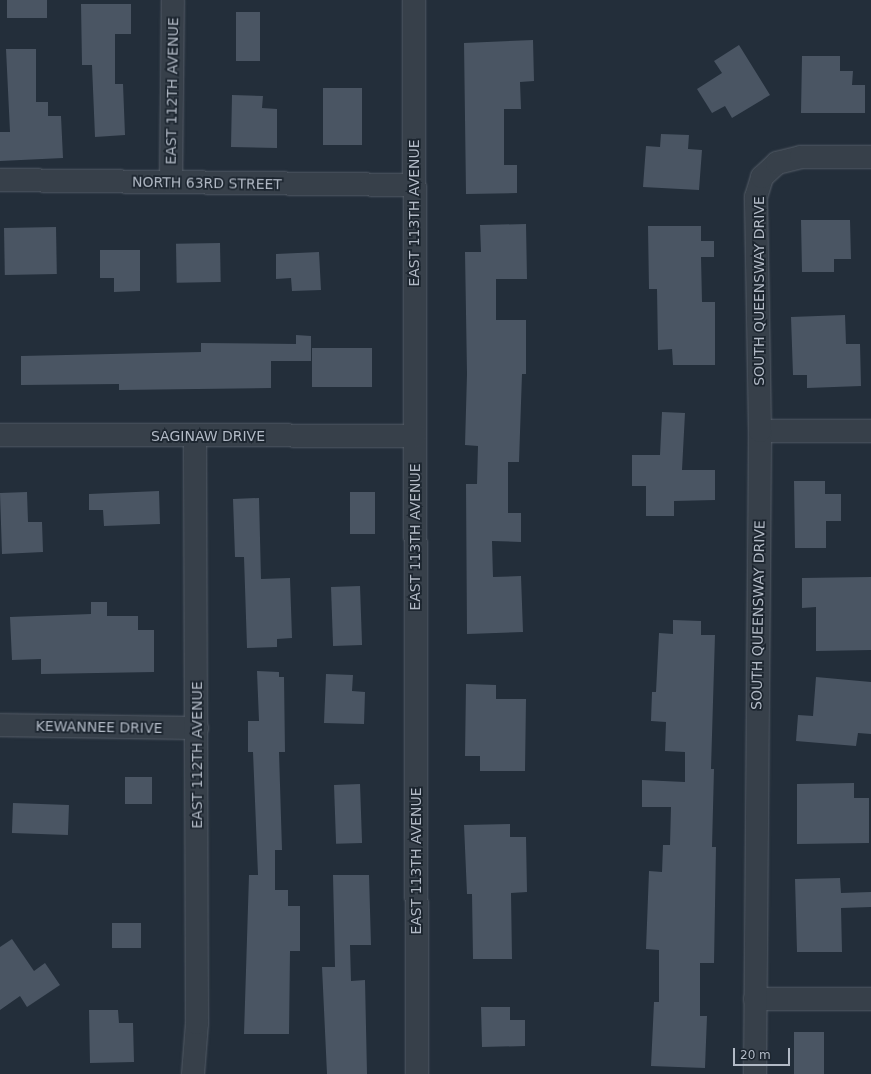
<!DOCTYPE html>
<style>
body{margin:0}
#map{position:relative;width:871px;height:1074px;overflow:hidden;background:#232e3a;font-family:"DejaVu Sans",sans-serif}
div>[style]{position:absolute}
.building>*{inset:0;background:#4a5563;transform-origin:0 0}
.roads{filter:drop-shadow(0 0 1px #555d68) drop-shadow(0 0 1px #555d68)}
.minor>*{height:22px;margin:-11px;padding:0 11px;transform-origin:11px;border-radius:11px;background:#37404a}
span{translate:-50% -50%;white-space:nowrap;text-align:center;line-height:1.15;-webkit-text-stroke:3.5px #1c252f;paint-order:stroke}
.street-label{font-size:14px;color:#b2bac6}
.scale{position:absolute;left:733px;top:1048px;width:57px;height:18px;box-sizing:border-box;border:2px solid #b2bac6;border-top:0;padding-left:5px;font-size:12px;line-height:14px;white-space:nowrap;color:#b2bac6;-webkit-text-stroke:3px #1c252f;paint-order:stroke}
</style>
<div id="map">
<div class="building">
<div style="left:7px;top:0;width:40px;height:18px"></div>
<div style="clip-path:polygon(81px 4px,131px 4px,131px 34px,115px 34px,115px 84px,123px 84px,125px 135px,95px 137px,92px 65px,82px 65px)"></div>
<div style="left:236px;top:12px;width:24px;height:49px"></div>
<div style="clip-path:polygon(533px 40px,534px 81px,520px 82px,521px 109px,504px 109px,504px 165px,517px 165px,517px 193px,466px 194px,464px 43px)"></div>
<div style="clip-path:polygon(739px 45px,770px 95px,732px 118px,725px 106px,712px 113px,697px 89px,722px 73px,714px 61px)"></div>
<div style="clip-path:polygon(6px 49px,36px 49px,36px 102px,48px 102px,48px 116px,61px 116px,63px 158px,0 161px,0 132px,10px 132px)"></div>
<div style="clip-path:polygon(802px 56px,840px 56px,840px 71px,853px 71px,852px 85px,865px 85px,865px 113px,801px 113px)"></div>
<div style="left:323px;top:88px;width:39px;height:57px"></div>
<div style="clip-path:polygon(232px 95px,263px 96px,262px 108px,277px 109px,277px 148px,231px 147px)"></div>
<div style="clip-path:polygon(661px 134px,689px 135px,688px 149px,702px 150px,699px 190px,643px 187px,646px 146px,660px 147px)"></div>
<div style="clip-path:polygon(801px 220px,850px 220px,851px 259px,834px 259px,834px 272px,802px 272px)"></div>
<div style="clip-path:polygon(526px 224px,527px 279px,496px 279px,496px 320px,526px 320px,526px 374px,522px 374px,519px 462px,508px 462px,508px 513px,521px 513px,521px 542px,492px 541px,493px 577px,521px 576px,523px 632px,467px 634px,466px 484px,477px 484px,478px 446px,465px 445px,467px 374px,465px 252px,481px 252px,480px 225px)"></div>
<div style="clip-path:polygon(648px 226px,701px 226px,701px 241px,714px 241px,714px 257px,701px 257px,702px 302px,715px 302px,715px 365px,673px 365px,672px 349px,658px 350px,657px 289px,649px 289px)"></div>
<div style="left:56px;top:227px;width:47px;height:52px;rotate:89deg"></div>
<div style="left:220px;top:243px;width:39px;height:44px;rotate:89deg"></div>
<div style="clip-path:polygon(100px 250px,140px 250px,140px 291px,114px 292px,114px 278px,100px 278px)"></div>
<div style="clip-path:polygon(319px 252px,321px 290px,292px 291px,291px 278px,276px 279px,276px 254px)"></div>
<div style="clip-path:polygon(845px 315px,846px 344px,860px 344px,861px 386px,807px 388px,807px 375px,793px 375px,791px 317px)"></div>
<div style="clip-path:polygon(296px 335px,311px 336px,311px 361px,271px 361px,271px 388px,119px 390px,119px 384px,21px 385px,21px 356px,201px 352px,201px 343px,296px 344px)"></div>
<div style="left:312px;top:348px;width:60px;height:39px"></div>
<div style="clip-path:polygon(662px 412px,685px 413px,682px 470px,715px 470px,715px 500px,674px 501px,674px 516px,646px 516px,646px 486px,632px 486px,632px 455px,660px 455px)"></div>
<div style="clip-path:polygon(794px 481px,825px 481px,825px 494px,841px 494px,841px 521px,826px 521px,826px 548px,795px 548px)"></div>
<div style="clip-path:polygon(159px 491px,160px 524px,104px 526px,103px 510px,89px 510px,89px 494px)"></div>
<div style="clip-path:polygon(27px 492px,28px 522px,42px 522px,43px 552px,2px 554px,0 493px)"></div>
<div style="left:350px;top:492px;width:25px;height:42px"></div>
<div style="clip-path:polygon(259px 498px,261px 579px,290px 578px,292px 638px,277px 639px,277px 647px,247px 648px,244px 557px,235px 557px,233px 499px)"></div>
<div style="clip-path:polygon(871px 577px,871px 650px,816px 651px,816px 607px,802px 608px,802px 578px)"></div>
<div style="left:360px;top:586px;width:59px;height:29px;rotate:88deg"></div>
<div style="clip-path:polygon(91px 602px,107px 602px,107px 616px,138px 616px,138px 630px,154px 630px,154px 672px,41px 674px,41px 659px,12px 660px,10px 617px,91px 614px)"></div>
<div style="clip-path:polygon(673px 620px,701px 621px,701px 635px,715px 635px,711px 769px,714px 769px,712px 847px,716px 847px,714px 963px,700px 963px,700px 1016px,707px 1016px,705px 1068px,651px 1066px,654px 1002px,659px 1002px,659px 950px,646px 949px,649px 871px,662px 872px,663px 845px,670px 845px,671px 807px,642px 807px,642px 780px,685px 782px,685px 752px,665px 751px,666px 722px,651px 721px,652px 692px,656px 692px,659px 633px,673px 634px)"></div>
<div style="clip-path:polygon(257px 671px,279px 672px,279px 677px,284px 677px,285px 752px,279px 752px,282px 850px,275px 850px,275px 890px,288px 890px,288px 906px,300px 906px,300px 951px,290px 951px,289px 1034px,244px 1034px,249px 875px,258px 875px,253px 752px,248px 752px,248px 721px,259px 721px)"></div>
<div style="clip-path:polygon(326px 674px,353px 675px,352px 691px,365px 692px,364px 724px,324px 723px)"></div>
<div style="clip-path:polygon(816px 677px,871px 682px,871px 734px,858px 733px,856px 746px,796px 741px,798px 715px,813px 716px)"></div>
<div style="clip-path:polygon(466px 684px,496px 685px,496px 699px,526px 699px,525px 771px,480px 771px,480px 756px,465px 756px)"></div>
<div style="left:125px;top:777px;width:27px;height:27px"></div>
<div style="clip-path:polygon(854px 783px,854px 798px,869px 798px,869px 843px,797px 844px,797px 784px)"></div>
<div style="left:360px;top:784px;width:59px;height:26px;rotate:88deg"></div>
<div style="left:13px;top:803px;width:56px;height:30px;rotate:2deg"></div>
<div style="clip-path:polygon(510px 824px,510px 837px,526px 837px,527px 892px,511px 893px,512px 959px,473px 959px,472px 894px,467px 894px,464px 825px)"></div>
<div style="clip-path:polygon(333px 875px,369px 875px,371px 945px,350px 945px,351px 981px,365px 980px,367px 1074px,327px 1074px,322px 967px,335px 967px)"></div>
<div style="clip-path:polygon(840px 878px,841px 893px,871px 892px,871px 907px,841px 908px,842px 952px,797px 952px,795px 879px)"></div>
<div style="left:112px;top:923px;width:29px;height:25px"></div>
<div style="clip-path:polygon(12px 939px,34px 971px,45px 963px,60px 985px,27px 1007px,20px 996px,0 1010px,0 947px)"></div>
<div style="clip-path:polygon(481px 1007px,510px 1007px,510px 1020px,525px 1020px,525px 1046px,482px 1047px)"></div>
<div style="clip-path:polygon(89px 1010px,118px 1010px,119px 1023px,133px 1023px,134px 1062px,90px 1063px)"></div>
<div style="left:794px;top:1032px;width:30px;height:42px"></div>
</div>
<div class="roads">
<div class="minor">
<div style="left:414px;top:0;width:1074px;rotate:89.84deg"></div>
<div style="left:0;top:180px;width:414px;rotate:0.7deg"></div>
<div style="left:171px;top:182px;width:182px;rotate:-89.4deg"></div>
<div style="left:760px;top:431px;width:111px"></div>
<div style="left:0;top:435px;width:415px;rotate:0.1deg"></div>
<div style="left:0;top:725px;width:197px;rotate:0.9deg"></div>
<div style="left:755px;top:999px;width:116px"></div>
<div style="left:193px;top:1074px;width:51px;rotate:-85.5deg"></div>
<div style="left:197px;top:1023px;width:587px;rotate:-90.2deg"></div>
<div style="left:755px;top:1074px;width:643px;rotate:-89.55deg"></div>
<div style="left:760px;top:431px;width:234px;rotate:-91deg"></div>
<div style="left:756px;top:197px;width:21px;rotate:-73deg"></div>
<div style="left:762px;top:177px;width:21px;rotate:-43deg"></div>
<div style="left:777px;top:163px;width:25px;rotate:-14deg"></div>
<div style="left:801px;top:157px;width:70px"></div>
</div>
</div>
<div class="street-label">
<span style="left:172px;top:91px;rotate:-89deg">EAST 112TH AVENUE</span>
<span style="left:207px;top:183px;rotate:1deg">NORTH 63RD STREET</span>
<span style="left:414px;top:213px;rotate:-90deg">EAST 113TH AVENUE</span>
<span style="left:759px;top:291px;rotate:-90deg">SOUTH QUEENSWAY DRIVE</span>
<span style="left:208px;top:436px">SAGINAW DRIVE</span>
<span style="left:415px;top:537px;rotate:-90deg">EAST 113TH AVENUE</span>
<span style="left:758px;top:615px;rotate:-89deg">SOUTH QUEENSWAY DRIVE</span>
<span style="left:99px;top:727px;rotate:1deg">KEWANNEE DRIVE</span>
<span style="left:197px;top:755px;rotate:-90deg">EAST 112TH AVENUE</span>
<span style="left:416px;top:861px;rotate:-90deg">EAST 113TH AVENUE</span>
</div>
<div class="scale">20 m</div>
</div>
